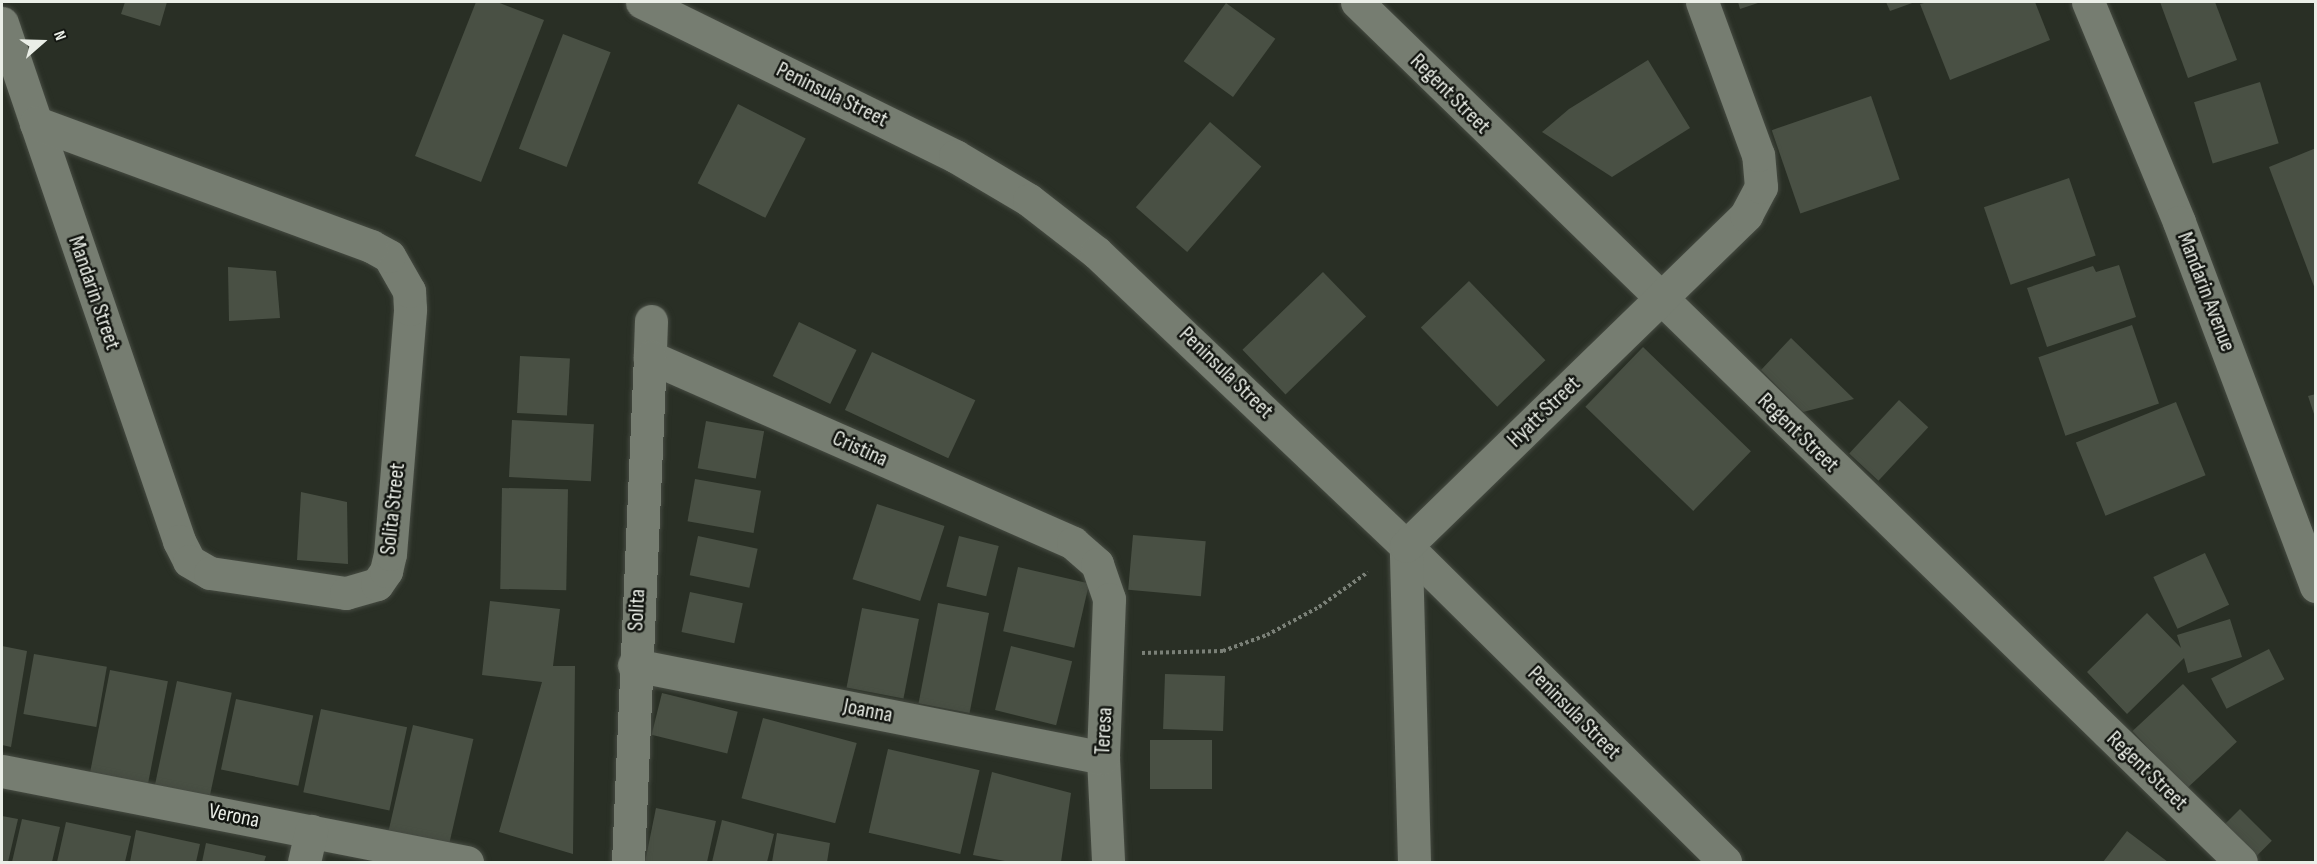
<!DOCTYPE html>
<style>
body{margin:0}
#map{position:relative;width:2317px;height:864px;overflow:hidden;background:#292f25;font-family:"Sofia Sans Condensed",sans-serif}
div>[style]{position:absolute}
.building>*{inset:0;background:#495044;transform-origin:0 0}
.path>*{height:4px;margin-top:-2px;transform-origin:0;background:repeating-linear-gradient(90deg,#7a8077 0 3px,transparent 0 6px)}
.roads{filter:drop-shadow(0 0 2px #464b42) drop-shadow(0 0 2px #464b42)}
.minor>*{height:33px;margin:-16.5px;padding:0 16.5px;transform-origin:16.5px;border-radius:16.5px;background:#767d71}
.tertiary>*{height:33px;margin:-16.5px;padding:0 16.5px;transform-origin:16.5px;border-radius:16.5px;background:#767d71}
span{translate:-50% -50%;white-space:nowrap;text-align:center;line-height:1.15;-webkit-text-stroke:5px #131611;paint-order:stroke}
.street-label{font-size:22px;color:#eaeee7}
.frame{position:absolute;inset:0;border:3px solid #eaeee7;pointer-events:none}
.north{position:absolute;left:12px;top:12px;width:60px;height:60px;-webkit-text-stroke:4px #131611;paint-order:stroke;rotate:70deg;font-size:16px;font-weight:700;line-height:24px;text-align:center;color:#eaeee7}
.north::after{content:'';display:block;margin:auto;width:21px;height:27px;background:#eaeee7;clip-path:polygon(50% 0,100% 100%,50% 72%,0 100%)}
</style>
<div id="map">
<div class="building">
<div style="clip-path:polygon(125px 2px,167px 2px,160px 26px,121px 14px)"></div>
<div style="clip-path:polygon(476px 2px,497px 2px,544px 20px,481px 182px,415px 156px)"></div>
<div style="clip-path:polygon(1738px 2px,1761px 2px,1740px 9px)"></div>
<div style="clip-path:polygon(1886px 2px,1915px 2px,1890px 11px)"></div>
<div style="clip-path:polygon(1928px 2px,2035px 2px,2050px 40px,1950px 80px,1920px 4px)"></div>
<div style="clip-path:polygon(2160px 2px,2215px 2px,2237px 60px,2188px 78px)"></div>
<div style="left:1226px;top:3px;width:61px;height:72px;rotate:36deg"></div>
<div style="left:563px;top:34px;width:51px;height:123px;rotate:21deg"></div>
<div style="clip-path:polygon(1648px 60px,1690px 128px,1612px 177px,1542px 132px,1569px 109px)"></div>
<div style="left:2260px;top:82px;width:64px;height:69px;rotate:73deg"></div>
<div style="left:1871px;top:96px;width:88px;height:105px;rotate:71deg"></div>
<div style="left:738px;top:104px;width:76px;height:89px;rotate:27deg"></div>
<div style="left:1210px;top:122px;width:68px;height:113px;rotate:41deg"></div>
<div style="clip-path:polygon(2316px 148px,2316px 289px,2315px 289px,2269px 167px)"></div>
<div style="left:2069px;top:178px;width:82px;height:90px;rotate:71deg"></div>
<div style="clip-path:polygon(2119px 265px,2136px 317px,2047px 347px,2027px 288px,2093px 266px,2096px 272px)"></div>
<div style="clip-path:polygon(228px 267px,276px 271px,280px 318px,229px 321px)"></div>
<div style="left:1323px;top:272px;width:62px;height:112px;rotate:46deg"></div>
<div style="left:1469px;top:281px;width:110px;height:67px;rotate:46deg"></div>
<div style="left:799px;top:322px;width:64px;height:60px;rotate:26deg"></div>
<div style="left:2132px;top:325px;width:83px;height:99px;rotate:71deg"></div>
<div style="clip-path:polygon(1791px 338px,1854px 399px,1803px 412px,1761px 370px)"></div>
<div style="left:1643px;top:347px;width:150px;height:83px;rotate:44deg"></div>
<div style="left:872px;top:352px;width:114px;height:64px;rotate:25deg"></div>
<div style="left:520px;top:356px;width:50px;height:57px;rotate:3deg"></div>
<div style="clip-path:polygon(2316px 394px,2316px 417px,2315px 417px,2308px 396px)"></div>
<div style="left:1899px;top:400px;width:40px;height:73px;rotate:43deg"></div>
<div style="left:2176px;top:402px;width:79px;height:108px;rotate:68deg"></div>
<div style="left:512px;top:420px;width:82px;height:57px;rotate:3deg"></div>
<div style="left:706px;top:421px;width:59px;height:48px;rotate:10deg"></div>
<div style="left:695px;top:479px;width:67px;height:43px;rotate:10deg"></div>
<div style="left:502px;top:488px;width:66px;height:101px;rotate:1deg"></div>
<div style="clip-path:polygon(301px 492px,347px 502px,348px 564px,297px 560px)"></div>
<div style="left:877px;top:504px;width:71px;height:79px;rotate:18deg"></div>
<div style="left:1133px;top:535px;width:73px;height:55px;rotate:5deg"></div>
<div style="left:698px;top:536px;width:61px;height:40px;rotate:12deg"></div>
<div style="left:959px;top:536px;width:41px;height:52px;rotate:14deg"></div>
<div style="left:2205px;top:553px;width:57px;height:57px;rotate:65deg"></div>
<div style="left:1018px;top:567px;width:73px;height:66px;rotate:13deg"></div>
<div style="left:690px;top:592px;width:54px;height:41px;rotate:12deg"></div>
<div style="clip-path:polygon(490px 601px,560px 609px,553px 666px,575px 666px,573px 854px,499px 832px,542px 682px,482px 675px)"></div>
<div style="left:938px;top:603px;width:52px;height:102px;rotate:11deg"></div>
<div style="left:862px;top:608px;width:58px;height:81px;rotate:11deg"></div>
<div style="clip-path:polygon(2147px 613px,2181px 648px,2177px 635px,2230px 619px,2242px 657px,2188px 673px,2184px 658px,2127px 714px,2087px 672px)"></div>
<div style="clip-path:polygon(2px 646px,27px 651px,11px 747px,2px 745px)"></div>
<div style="left:1011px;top:646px;width:63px;height:66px;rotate:14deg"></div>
<div style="left:2269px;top:649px;width:34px;height:65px;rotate:63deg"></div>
<div style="left:34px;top:654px;width:74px;height:61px;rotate:10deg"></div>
<div style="left:110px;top:670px;width:59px;height:107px;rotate:11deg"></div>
<div style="left:1165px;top:674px;width:60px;height:55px;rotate:2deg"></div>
<div style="left:177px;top:681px;width:56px;height:108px;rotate:12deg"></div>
<div style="left:2183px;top:684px;width:79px;height:69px;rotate:47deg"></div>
<div style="left:662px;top:693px;width:78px;height:43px;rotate:14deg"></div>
<div style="left:236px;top:699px;width:79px;height:72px;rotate:12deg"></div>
<div style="left:321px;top:709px;width:88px;height:85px;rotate:12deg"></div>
<div style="left:763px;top:718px;width:97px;height:83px;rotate:15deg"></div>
<div style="left:413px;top:725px;width:62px;height:108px;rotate:13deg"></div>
<div style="left:1150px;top:740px;width:62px;height:49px"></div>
<div style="left:888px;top:749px;width:94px;height:86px;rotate:13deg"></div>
<div style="clip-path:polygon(992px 772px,1071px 793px,1061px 862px,1010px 862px,973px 855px)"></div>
<div style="clip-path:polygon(656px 808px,716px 821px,707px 862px,645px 862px)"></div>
<div style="left:2240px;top:809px;width:45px;height:34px;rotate:45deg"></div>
<div style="clip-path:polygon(2px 816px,18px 819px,8px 862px,2px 862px)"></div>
<div style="clip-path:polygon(22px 819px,60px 827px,52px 862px,12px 862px)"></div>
<div style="clip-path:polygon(722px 820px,774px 834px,767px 862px,712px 862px)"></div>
<div style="clip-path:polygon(66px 822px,131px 836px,125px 862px,57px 862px)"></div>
<div style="clip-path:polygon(136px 830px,200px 844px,196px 862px,130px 862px)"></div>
<div style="clip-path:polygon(2127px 831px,2168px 862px,2103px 862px)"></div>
<div style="clip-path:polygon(777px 833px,830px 843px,827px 862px,772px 862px)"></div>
<div style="clip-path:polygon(206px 843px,266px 856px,264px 862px,202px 862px)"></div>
</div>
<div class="path">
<div style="left:1142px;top:653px;width:81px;rotate:-1.4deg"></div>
<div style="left:1223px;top:651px;width:47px;rotate:-20deg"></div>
<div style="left:1267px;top:635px;width:59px;rotate:-28.3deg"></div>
<div style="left:1319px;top:607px;width:60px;rotate:-35.5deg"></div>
</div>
<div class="roads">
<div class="minor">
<div style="left:642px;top:2px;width:349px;rotate:26.2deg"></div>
<div style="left:955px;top:156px;width:86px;rotate:30.7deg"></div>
<div style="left:1029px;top:200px;width:86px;rotate:37.9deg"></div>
<div style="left:1097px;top:253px;width:426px;rotate:43.5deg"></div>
<div style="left:1406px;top:546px;width:449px;rotate:44.7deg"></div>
<div style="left:1357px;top:2px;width:1233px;rotate:44.21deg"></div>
<div style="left:2px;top:23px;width:106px;rotate:71.2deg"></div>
<div style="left:36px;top:123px;width:442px;rotate:71.1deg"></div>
<div style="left:179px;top:541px;width:22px;rotate:63deg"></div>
<div style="left:189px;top:561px;width:24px;rotate:30deg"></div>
<div style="left:210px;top:573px;width:137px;rotate:8.4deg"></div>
<div style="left:346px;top:593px;width:32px;rotate:-16deg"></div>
<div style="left:377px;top:584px;width:16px;rotate:-55deg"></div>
<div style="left:386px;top:571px;width:17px;rotate:-77deg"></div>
<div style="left:390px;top:554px;width:246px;rotate:-85.3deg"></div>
<div style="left:410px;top:309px;width:18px;rotate:-93deg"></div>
<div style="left:409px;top:291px;width:40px;rotate:-119.7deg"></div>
<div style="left:389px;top:256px;width:21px;rotate:-151deg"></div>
<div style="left:371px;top:246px;width:357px;rotate:-159.8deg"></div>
<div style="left:651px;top:321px;width:36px;rotate:92deg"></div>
<div style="left:650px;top:357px;width:462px;rotate:23.7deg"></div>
<div style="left:1073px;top:543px;width:32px;rotate:41deg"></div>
<div style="left:1097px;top:564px;width:37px;rotate:71deg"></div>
<div style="left:1109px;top:599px;width:159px;rotate:92.2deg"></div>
<div style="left:1103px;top:758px;width:104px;rotate:87.2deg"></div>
<div style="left:634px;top:665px;width:478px;rotate:11.2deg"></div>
<div style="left:2px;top:771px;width:474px;rotate:11.1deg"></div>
<div style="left:304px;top:862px;width:32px;rotate:-77deg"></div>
<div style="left:628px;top:862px;width:505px;rotate:-87.51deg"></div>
<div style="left:1414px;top:862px;width:316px;rotate:-91.5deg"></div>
<div style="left:1406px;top:546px;width:475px;rotate:-44.2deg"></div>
<div style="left:1746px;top:215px;width:32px;rotate:-62deg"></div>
<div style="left:1761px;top:187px;width:32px;rotate:-95deg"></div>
<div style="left:1758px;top:155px;width:163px;rotate:-110.1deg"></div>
</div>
<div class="tertiary">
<div style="left:2088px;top:2px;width:238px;rotate:67.5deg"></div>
<div style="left:2179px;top:222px;width:389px;rotate:69.4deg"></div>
</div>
</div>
<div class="street-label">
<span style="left:1450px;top:94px;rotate:45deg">Regent Street</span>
<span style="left:832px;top:95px;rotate:26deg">Peninsula Street</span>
<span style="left:2206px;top:292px;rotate:69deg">Mandarin Avenue</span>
<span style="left:94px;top:293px;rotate:71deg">Mandarin Street</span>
<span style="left:1226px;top:373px;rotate:44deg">Peninsula Street</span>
<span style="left:1544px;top:412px;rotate:-44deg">Hyatt Street</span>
<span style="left:1798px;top:433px;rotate:44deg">Regent Street</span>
<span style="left:860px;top:449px;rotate:24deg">Cristina</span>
<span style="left:393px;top:509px;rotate:-84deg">Solita Street</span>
<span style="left:637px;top:610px;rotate:-87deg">Solita</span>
<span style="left:868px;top:711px;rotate:11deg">Joanna</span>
<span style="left:1574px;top:713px;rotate:45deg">Peninsula Street</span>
<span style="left:1104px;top:731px;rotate:-87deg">Teresa</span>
<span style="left:2147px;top:771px;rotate:44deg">Regent Street</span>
<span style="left:234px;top:816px;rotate:11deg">Verona</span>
</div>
<div class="frame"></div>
<div class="north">N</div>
</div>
